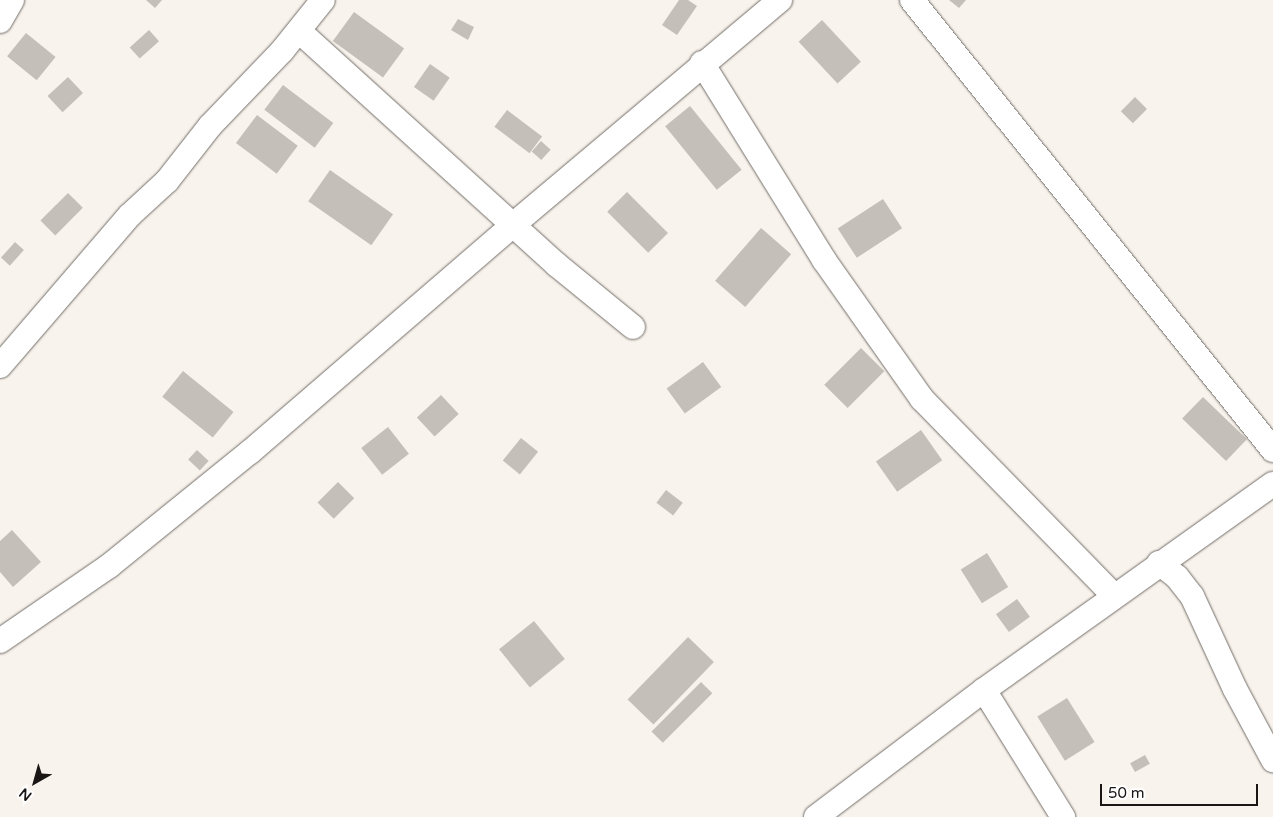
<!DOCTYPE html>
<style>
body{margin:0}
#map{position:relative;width:1273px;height:817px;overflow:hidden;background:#f9f3ed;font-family:"Varela Round",sans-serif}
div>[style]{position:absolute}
.building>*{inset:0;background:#c4c0b9;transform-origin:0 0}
.roads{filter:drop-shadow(0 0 1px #726d68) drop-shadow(0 0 1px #726d68)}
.street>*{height:24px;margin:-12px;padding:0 12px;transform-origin:12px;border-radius:12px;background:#fff}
span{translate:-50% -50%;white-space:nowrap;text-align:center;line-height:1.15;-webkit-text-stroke:4.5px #fff;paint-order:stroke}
.north{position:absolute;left:10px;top:757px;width:50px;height:50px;-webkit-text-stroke:4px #fff;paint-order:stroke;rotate:218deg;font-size:14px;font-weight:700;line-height:20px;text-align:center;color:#191615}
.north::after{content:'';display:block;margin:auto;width:18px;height:22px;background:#191615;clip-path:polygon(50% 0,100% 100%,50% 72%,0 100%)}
.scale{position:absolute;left:1100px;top:784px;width:158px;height:22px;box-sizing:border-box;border:2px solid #191615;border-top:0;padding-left:6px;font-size:15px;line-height:18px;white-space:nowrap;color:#191615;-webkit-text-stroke:4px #fff;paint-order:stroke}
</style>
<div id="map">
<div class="building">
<div style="clip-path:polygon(146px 0,162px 0,155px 8px)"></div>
<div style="clip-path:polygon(679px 0,688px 0,697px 6px,677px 35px,662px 25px)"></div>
<div style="clip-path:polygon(949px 0,966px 0,959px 8px)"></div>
<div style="left:354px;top:12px;width:62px;height:36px;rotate:36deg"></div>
<div style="clip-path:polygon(458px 19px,474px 27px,468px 40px,451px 30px)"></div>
<div style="left:822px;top:20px;width:57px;height:32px;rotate:47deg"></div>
<div style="left:149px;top:30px;width:15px;height:26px;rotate:48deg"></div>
<div style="left:26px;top:33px;width:38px;height:30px;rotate:39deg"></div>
<div style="left:430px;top:64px;width:24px;height:28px;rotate:35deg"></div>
<div style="left:68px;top:77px;width:22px;height:28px;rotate:47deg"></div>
<div style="left:283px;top:85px;width:63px;height:31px;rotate:37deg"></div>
<div style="left:1135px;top:97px;width:17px;height:20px;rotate:45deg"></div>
<div style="left:690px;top:106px;width:82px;height:32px;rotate:51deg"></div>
<div style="left:507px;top:110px;width:44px;height:21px;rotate:37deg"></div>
<div style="left:257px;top:115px;width:51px;height:35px;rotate:37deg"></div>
<div style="left:541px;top:141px;width:13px;height:14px;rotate:42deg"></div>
<div style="left:330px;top:170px;width:77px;height:38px;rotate:35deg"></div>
<div style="left:627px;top:192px;width:58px;height:28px;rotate:45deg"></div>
<div style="left:68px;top:193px;width:21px;height:39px;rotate:45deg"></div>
<div style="left:883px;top:199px;width:35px;height:54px;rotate:57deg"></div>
<div style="left:761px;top:228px;width:40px;height:70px;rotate:41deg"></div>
<div style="left:15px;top:242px;width:12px;height:21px;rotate:42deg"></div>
<div style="left:861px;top:348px;width:33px;height:52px;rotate:45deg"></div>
<div style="left:703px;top:362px;width:31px;height:45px;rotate:54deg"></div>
<div style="left:183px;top:371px;width:65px;height:33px;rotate:39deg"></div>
<div style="left:441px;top:395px;width:26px;height:33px;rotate:47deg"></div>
<div style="left:1203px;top:397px;width:61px;height:30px;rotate:44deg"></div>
<div style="left:388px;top:427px;width:34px;height:34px;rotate:52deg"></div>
<div style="left:921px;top:430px;width:37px;height:55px;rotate:55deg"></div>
<div style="left:521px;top:438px;width:22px;height:29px;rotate:39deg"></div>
<div style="left:197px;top:450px;width:16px;height:13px;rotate:43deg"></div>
<div style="left:338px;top:482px;width:23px;height:29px;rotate:45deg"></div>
<div style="left:666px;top:490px;width:21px;height:16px;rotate:37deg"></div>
<div style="clip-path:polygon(12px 530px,41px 562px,13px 587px,0 572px,0 541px)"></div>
<div style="left:987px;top:553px;width:40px;height:31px;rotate:58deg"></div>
<div style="left:1017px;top:599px;width:22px;height:26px;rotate:54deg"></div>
<div style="left:534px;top:621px;width:49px;height:45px;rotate:51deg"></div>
<div style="left:688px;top:637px;width:36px;height:87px;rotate:44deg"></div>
<div style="left:701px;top:682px;width:16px;height:70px;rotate:45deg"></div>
<div style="left:1067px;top:698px;width:52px;height:35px;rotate:58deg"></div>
<div style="left:1145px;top:755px;width:10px;height:17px;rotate:61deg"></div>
</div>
<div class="roads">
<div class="street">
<div style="left:912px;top:0;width:577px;rotate:51.26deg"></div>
<div style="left:0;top:21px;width:24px;rotate:-60deg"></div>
<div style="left:299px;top:31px;width:348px;rotate:42.2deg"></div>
<div style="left:557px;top:265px;width:98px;rotate:39.2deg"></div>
<div style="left:702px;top:63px;width:232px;rotate:58.2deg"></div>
<div style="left:824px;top:260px;width:170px;rotate:54.8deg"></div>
<div style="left:922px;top:399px;width:275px;rotate:45.7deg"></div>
<div style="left:0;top:366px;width:199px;rotate:-49.3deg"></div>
<div style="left:130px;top:215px;width:50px;rotate:-42.6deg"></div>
<div style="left:167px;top:181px;width:70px;rotate:-52deg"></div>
<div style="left:210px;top:126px;width:104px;rotate:-46.2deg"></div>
<div style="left:282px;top:51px;width:65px;rotate:-51.2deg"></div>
<div style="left:1159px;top:563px;width:23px;rotate:38deg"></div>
<div style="left:1177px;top:577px;width:24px;rotate:52deg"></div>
<div style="left:1192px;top:596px;width:102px;rotate:65.2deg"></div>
<div style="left:1235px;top:689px;width:81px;rotate:61.8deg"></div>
<div style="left:0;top:641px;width:132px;rotate:-34.5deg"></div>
<div style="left:109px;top:566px;width:181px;rotate:-39deg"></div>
<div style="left:250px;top:452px;width:349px;rotate:-40.8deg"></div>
<div style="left:514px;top:224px;width:348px;rotate:-40.1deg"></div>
<div style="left:984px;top:690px;width:150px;rotate:58.1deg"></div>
<div style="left:816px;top:817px;width:211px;rotate:-37.1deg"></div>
<div style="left:984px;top:690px;width:355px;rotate:-35.5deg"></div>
</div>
</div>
<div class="north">N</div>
<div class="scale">50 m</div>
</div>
